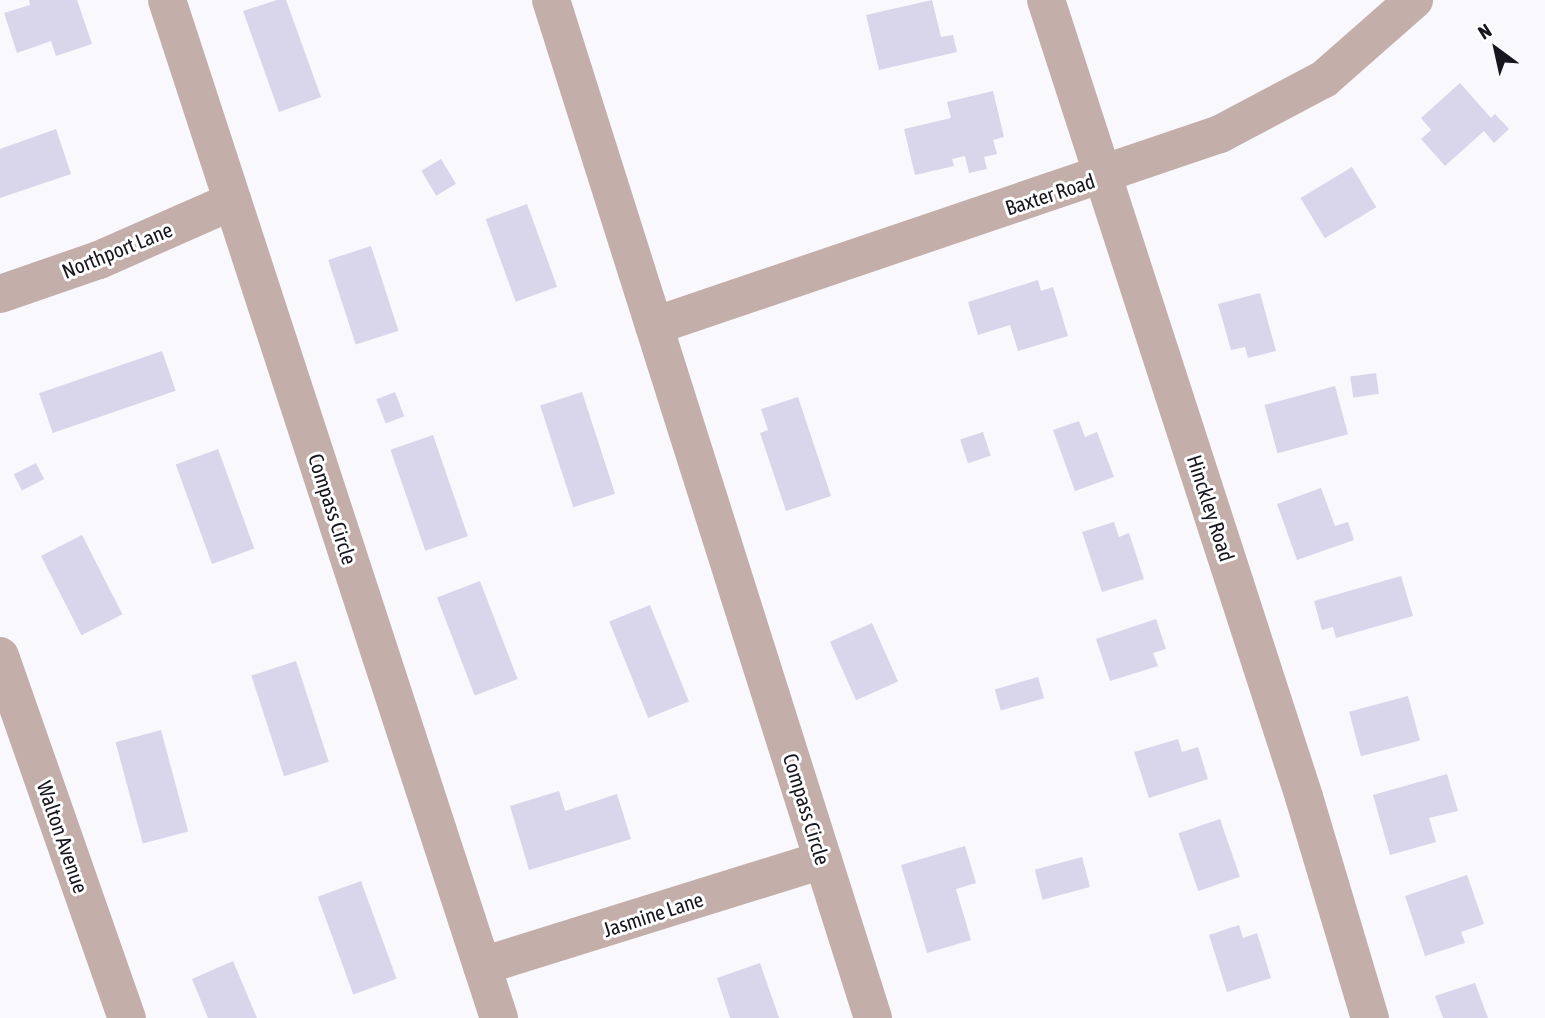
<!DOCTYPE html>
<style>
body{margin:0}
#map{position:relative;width:1545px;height:1018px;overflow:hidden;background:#f9f8fd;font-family:"Asap Condensed",sans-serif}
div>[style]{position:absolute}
.building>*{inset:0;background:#d9d5eb;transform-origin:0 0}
.minor>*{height:38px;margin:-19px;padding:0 19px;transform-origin:19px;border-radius:19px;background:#c4aea9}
span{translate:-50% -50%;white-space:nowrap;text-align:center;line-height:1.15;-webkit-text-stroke:6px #fff;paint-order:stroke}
.street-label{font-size:21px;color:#17151d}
.north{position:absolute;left:1461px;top:14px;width:70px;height:70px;-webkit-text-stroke:5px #fff;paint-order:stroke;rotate:327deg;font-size:19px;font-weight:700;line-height:28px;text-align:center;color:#17151d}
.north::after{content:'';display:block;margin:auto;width:24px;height:32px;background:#17151d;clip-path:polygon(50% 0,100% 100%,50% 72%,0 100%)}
</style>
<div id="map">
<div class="building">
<div style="clip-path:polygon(29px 0,77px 0,92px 44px,56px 56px,51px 41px,17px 53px,4px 13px,30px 5px)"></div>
<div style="clip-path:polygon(277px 0,286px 0,321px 97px,279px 112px,243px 11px)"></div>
<div style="clip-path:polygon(932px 0,941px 37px,953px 35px,957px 52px,879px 70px,866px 15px)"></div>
<div style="clip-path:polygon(1460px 83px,1491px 118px,1495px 114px,1509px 129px,1494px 143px,1484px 131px,1445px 166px,1421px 139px,1431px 130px,1421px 118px)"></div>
<div style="clip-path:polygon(993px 91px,1004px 137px,993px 140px,997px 154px,984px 157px,987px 169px,969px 173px,965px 156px,952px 159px,954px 166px,915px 175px,904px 129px,951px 118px,947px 102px)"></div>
<div style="clip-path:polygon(56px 129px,71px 174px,0 198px,0 149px)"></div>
<div style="left:441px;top:159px;width:29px;height:23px;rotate:59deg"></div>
<div style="left:1352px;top:167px;width:47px;height:60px;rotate:59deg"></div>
<div style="left:527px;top:204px;width:88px;height:44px;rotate:70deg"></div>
<div style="left:371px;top:246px;width:89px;height:45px;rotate:72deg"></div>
<div style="clip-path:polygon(1038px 280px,1041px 291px,1053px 287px,1068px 336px,1018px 351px,1010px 325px,978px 335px,968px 302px)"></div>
<div style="clip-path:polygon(1260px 293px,1276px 351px,1248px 358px,1245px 347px,1231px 350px,1218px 304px)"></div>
<div style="left:162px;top:351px;width:42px;height:130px;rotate:71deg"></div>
<div style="left:1376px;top:373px;width:21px;height:26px;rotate:82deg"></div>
<div style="left:1335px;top:386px;width:50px;height:73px;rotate:75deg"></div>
<div style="left:395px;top:392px;width:26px;height:20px;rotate:69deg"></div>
<div style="left:582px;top:392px;width:107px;height:44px;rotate:72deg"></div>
<div style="clip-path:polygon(798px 397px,831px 496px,786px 511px,760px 433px,768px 430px,761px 409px)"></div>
<div style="clip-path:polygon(1079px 421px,1085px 437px,1097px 432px,1114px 477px,1075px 491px,1053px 430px)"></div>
<div style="left:983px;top:432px;width:25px;height:24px;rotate:72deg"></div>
<div style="left:433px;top:435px;width:107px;height:45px;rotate:71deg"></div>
<div style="left:218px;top:449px;width:106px;height:45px;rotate:70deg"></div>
<div style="left:36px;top:463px;width:18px;height:25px;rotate:63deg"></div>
<div style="clip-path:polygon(1321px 488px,1335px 526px,1348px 522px,1354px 540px,1297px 560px,1277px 504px)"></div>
<div style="clip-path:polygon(1114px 522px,1119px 537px,1129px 533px,1144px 579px,1102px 592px,1082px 532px)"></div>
<div style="left:82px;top:535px;width:89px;height:46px;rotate:63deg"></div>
<div style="clip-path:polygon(1401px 576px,1413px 616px,1336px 638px,1333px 627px,1322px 630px,1314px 601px)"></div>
<div style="left:480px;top:581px;width:105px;height:46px;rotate:69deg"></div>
<div style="left:650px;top:605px;width:104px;height:44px;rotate:68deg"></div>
<div style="clip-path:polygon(1156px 619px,1166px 649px,1153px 653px,1158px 666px,1110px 681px,1096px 639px)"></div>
<div style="left:872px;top:623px;width:64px;height:46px;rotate:66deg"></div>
<div style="left:296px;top:661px;width:106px;height:47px;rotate:72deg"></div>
<div style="left:1038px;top:677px;width:22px;height:45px;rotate:74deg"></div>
<div style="left:1408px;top:696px;width:46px;height:61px;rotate:75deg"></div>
<div style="left:161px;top:730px;width:105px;height:47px;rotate:75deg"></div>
<div style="clip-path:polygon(1178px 739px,1182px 752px,1198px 747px,1208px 779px,1149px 798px,1134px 752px)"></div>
<div style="clip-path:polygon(1447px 774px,1458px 811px,1429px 818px,1436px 842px,1390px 855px,1373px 795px)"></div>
<div style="clip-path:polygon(559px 791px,565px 811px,617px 794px,631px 839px,529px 870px,510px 806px)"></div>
<div style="left:1220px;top:819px;width:61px;height:44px;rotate:71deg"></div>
<div style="clip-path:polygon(965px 846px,976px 883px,956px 889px,971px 940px,927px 953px,901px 865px)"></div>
<div style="left:1082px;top:857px;width:31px;height:49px;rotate:75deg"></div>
<div style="clip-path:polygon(1467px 875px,1484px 924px,1461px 932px,1465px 943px,1425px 956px,1405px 896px)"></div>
<div style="left:361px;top:881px;width:104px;height:46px;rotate:70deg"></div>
<div style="clip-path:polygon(1239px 925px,1243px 938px,1257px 933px,1271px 978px,1227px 992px,1209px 935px)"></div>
<div style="clip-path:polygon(233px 961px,257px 1018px,208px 1018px,192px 979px)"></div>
<div style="clip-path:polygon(760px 963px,779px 1018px,730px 1018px,717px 978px)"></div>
<div style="clip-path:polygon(1475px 983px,1488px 1018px,1443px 1018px,1435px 996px)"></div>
</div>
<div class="minor">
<div style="left:167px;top:0;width:1071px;rotate:71.94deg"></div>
<div style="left:551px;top:0;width:1068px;rotate:72.45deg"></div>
<div style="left:1046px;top:0;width:838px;rotate:72.06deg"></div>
<div style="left:1304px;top:797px;width:231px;rotate:73.4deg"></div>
<div style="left:0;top:294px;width:105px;rotate:-19deg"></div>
<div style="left:99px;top:260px;width:146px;rotate:-23.8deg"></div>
<div style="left:654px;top:326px;width:598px;rotate:-18.74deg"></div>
<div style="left:1220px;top:134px;width:118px;rotate:-27.9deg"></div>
<div style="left:1324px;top:79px;width:120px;rotate:-41.3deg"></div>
<div style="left:0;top:656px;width:384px;rotate:70.7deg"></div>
<div style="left:482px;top:966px;width:357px;rotate:-17.3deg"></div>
</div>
<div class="street-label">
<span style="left:1050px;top:194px;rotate:-18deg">Baxter Road</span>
<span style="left:117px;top:250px;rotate:-22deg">Northport Lane</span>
<span style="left:1211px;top:508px;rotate:72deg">Hinckley Road</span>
<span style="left:333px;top:509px;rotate:72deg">Compass Circle</span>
<span style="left:807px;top:809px;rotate:73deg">Compass Circle</span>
<span style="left:63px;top:837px;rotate:71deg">Walton Avenue</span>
<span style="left:653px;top:914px;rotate:-18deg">Jasmine Lane</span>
</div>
<div class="north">N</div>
</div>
